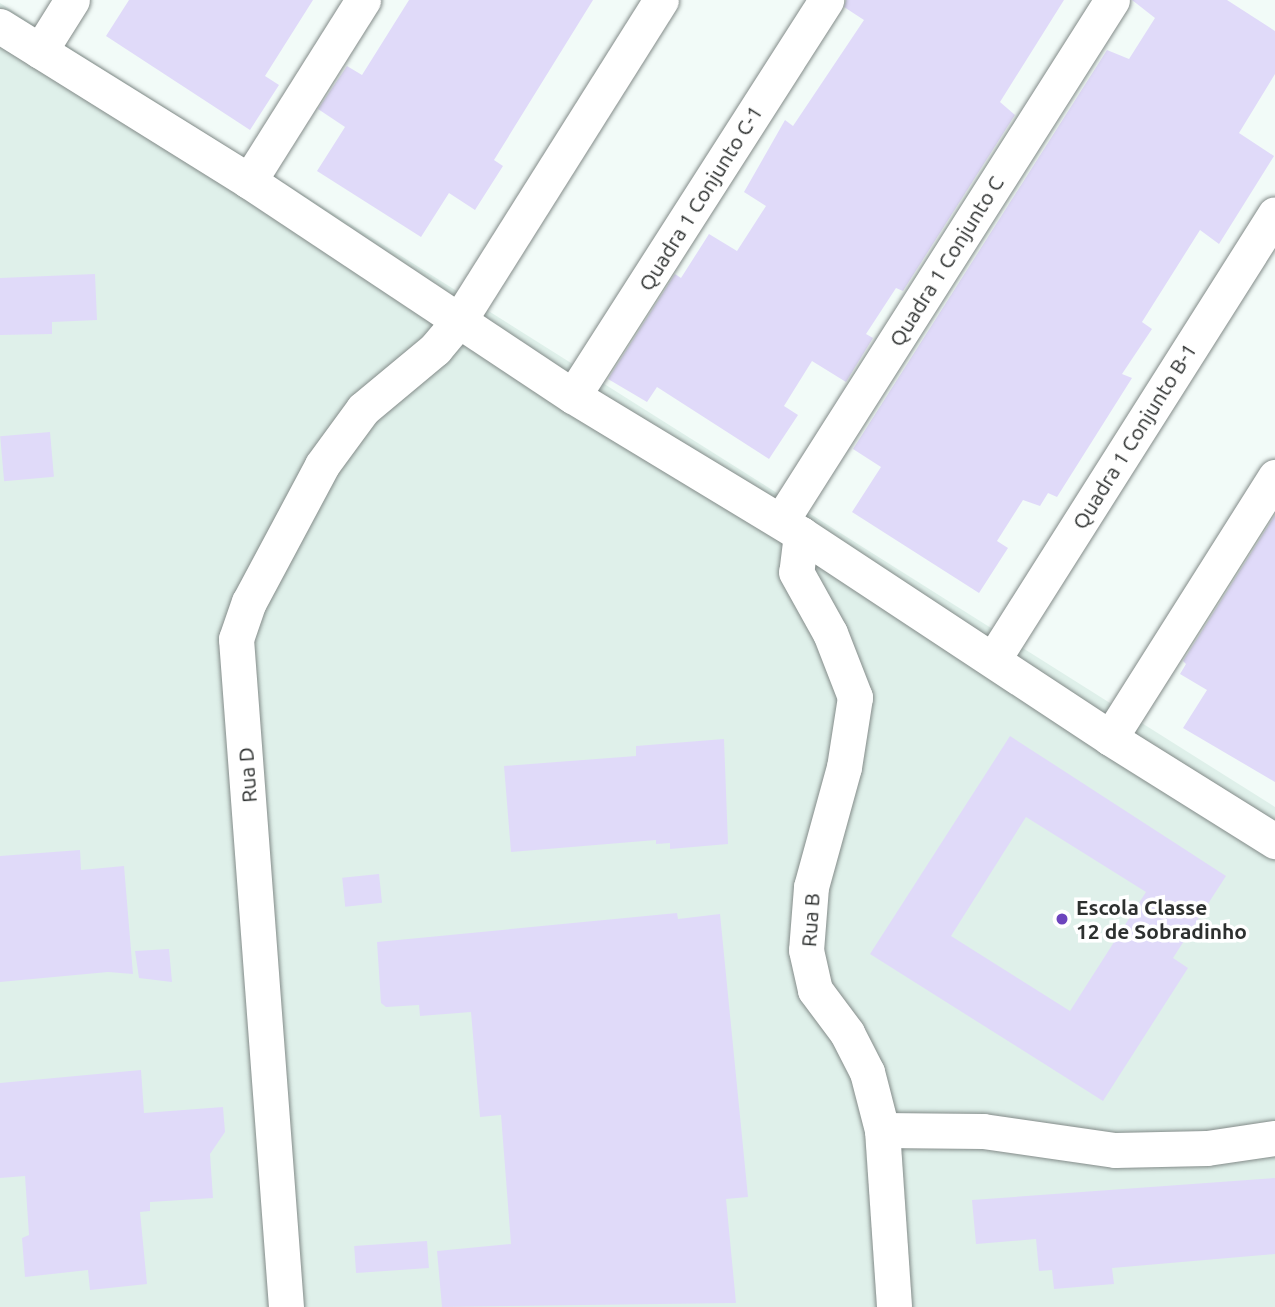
<!DOCTYPE html>
<style>
body{margin:0}
#map{position:relative;width:1275px;height:1307px;overflow:hidden;background:#f2fbf8;font-family:Ubuntu,sans-serif}
div>[style]{position:absolute}
.built>*{inset:0;background:#dff0ea}
.building>*{inset:0;background:#e0daf9;transform-origin:0 0}
.roads{filter:drop-shadow(0 0 2px #838b89) drop-shadow(0 0 2px #838b89)}
.minor>*{height:35px;margin:-17.5px;padding:0 17.5px;transform-origin:17.5px;border-radius:17.5px;background:#fff}
.dots>*{width:19px;height:19px;translate:-50% -50%;box-sizing:border-box;border:4px solid #fff;border-radius:50%}
span{translate:-50% -50%;white-space:nowrap;text-align:center;line-height:1.15;-webkit-text-stroke:7px #fff;paint-order:stroke}
.street-label{font-size:21px;color:#2d302f}
.poi-label{font-size:21px;color:#2d302f;font-weight:700}
.left{translate:0 -50%;text-align:left}
</style>
<div id="map">
<div class="built">
<div style="clip-path:polygon(0 3px,1275px 807px,1275px 1307px,0 1307px)"></div>
</div>
<div class="building">
<div style="clip-path:polygon(129px 0,313px 0,265px 76px,279px 85px,250px 130px,106px 36px)"></div>
<div style="clip-path:polygon(409px 0,593px 0,494px 160px,503px 166px,475px 210px,449px 193px,421px 237px,317px 171px,345px 127px,318px 109px,347px 66px,362px 75px)"></div>
<div style="clip-path:polygon(846px 0,1064px 0,1000px 102px,1015px 115px,903px 291px,896px 288px,866px 334px,873px 338px,846px 382px,812px 361px,784px 406px,798px 415px,769px 459px,657px 387px,647px 402px,608px 379px,675px 274px,681px 278px,709px 234px,737px 251px,766px 206px,744px 192px,785px 120px,793px 126px,864px 20px,844px 7px)"></div>
<div style="clip-path:polygon(1132px 0,1227px 0,1275px 31px,1275px 74px,1239px 133px,1274px 156px,1219px 244px,1200px 230px,1142px 322px,1152px 329px,1122px 374px,1132px 378px,1057px 497px,1048px 493px,1040px 506px,1023px 500px,997px 541px,1008px 548px,979px 593px,852px 512px,881px 467px,853px 449px,1107px 50px,1129px 59px,1155px 18px)"></div>
<div style="clip-path:polygon(95px 274px,97px 320px,52px 322px,52px 334px,0 335px,0 278px)"></div>
<div style="left:50px;top:432px;width:45px;height:50px;rotate:85deg"></div>
<div style="clip-path:polygon(1275px 515px,1275px 782px,1183px 728px,1207px 690px,1180px 674px,1186px 664px,1183px 661px)"></div>
<div style="clip-path:polygon(evenodd,1010px 736px,1226px 876px,1173px 958px,1188px 968px,1103px 1101px,870px 954px,1010px 736px,1026px 817px,1146px 892px,1070px 1011px,951px 936px,1026px 817px)"></div>
<div style="clip-path:polygon(724px 739px,728px 844px,670px 849px,670px 843px,656px 844px,656px 840px,511px 852px,504px 766px,636px 756px,636px 746px)"></div>
<div style="clip-path:polygon(80px 850px,81px 870px,124px 866px,133px 974px,108px 972px,0 982px,0 856px)"></div>
<div style="left:379px;top:874px;width:29px;height:37px;rotate:84deg"></div>
<div style="clip-path:polygon(677px 913px,678px 919px,720px 914px,748px 1197px,726px 1199px,736px 1303px,442px 1307px,437px 1251px,511px 1244px,501px 1115px,480px 1117px,471px 1012px,420px 1016px,419px 1005px,386px 1007px,381px 1003px,377px 942px)"></div>
<div style="clip-path:polygon(169px 949px,172px 982px,139px 978px,135px 951px)"></div>
<div style="clip-path:polygon(141px 1070px,144px 1113px,223px 1107px,225px 1132px,210px 1154px,213px 1198px,150px 1202px,150px 1211px,140px 1212px,147px 1284px,90px 1290px,88px 1270px,25px 1277px,22px 1238px,29px 1235px,25px 1176px,0 1178px,0 1083px)"></div>
<div style="clip-path:polygon(1275px 1178px,1275px 1254px,1112px 1268px,1114px 1284px,1054px 1289px,1052px 1270px,1039px 1271px,1036px 1239px,976px 1244px,972px 1200px)"></div>
<div style="left:427px;top:1241px;width:27px;height:73px;rotate:86deg"></div>
</div>
<div class="roads">
<div class="minor">
<div style="left:0;top:26px;width:293px;rotate:31.9deg"></div>
<div style="left:249px;top:181px;width:389px;rotate:33.6deg"></div>
<div style="left:573px;top:396px;width:267px;rotate:31.2deg"></div>
<div style="left:801px;top:534px;width:370px;rotate:33.4deg"></div>
<div style="left:1110px;top:738px;width:195px;rotate:32deg"></div>
<div style="left:40px;top:51px;width:60px;rotate:-57.9deg"></div>
<div style="left:249px;top:181px;width:214px;rotate:-57.8deg"></div>
<div style="left:573px;top:396px;width:470px;rotate:-57.4deg"></div>
<div style="left:781px;top:521px;width:617px;rotate:-57.57deg"></div>
<div style="left:801px;top:534px;width:38px;rotate:97deg"></div>
<div style="left:796px;top:572px;width:70px;rotate:60.9deg"></div>
<div style="left:830px;top:633px;width:69px;rotate:68.7deg"></div>
<div style="left:855px;top:697px;width:71px;rotate:98.9deg"></div>
<div style="left:844px;top:767px;width:124px;rotate:105.4deg"></div>
<div style="left:811px;top:887px;width:63px;rotate:94.5deg"></div>
<div style="left:806px;top:950px;width:41px;rotate:77.3deg"></div>
<div style="left:815px;top:990px;width:54px;rotate:53.3deg"></div>
<div style="left:847px;top:1033px;width:44px;rotate:62.9deg"></div>
<div style="left:867px;top:1072px;width:60px;rotate:75.5deg"></div>
<div style="left:882px;top:1130px;width:177px;rotate:86.1deg"></div>
<div style="left:994px;top:658px;width:525px;rotate:-57.67deg"></div>
<div style="left:1110px;top:738px;width:309px;rotate:-57.7deg"></div>
<div style="left:882px;top:1130px;width:101px;rotate:0.6deg"></div>
<div style="left:983px;top:1131px;width:133px;rotate:8.2deg"></div>
<div style="left:1115px;top:1150px;width:92px;rotate:-1.2deg"></div>
<div style="left:1207px;top:1148px;width:69px;rotate:-8.4deg"></div>
<div style="left:286px;top:1307px;width:670px;rotate:-94.28deg"></div>
<div style="left:236px;top:639px;width:39px;rotate:-71deg"></div>
<div style="left:249px;top:602px;width:155px;rotate:-61.9deg"></div>
<div style="left:322px;top:465px;width:69px;rotate:-53.8deg"></div>
<div style="left:363px;top:409px;width:94px;rotate:-39.8deg"></div>
<div style="left:435px;top:349px;width:39px;rotate:-50deg"></div>
<div style="left:460px;top:319px;width:377px;rotate:-57.8deg"></div>
</div>
</div>
<div class="dots">
<div style="left:1062px;top:919px;background:#6c44bd"></div>
</div>
<div class="street-label">
<span style="left:700px;top:198px;rotate:-58deg">Quadra 1 Conjunto C-1</span>
<span style="left:946px;top:261px;rotate:-58deg">Quadra 1 Conjunto C</span>
<span style="left:1134px;top:436px;rotate:-58deg">Quadra 1 Conjunto B-1</span>
<span style="left:247px;top:775px;rotate:-94deg">Rua D</span>
<span style="left:810px;top:920px;rotate:-86deg">Rua B</span>
</div>
<div class="poi-label">
<span class="left" style="left:1076px;top:919px">Escola Classe<br>12 de Sobradinho</span>
</div>
</div>
